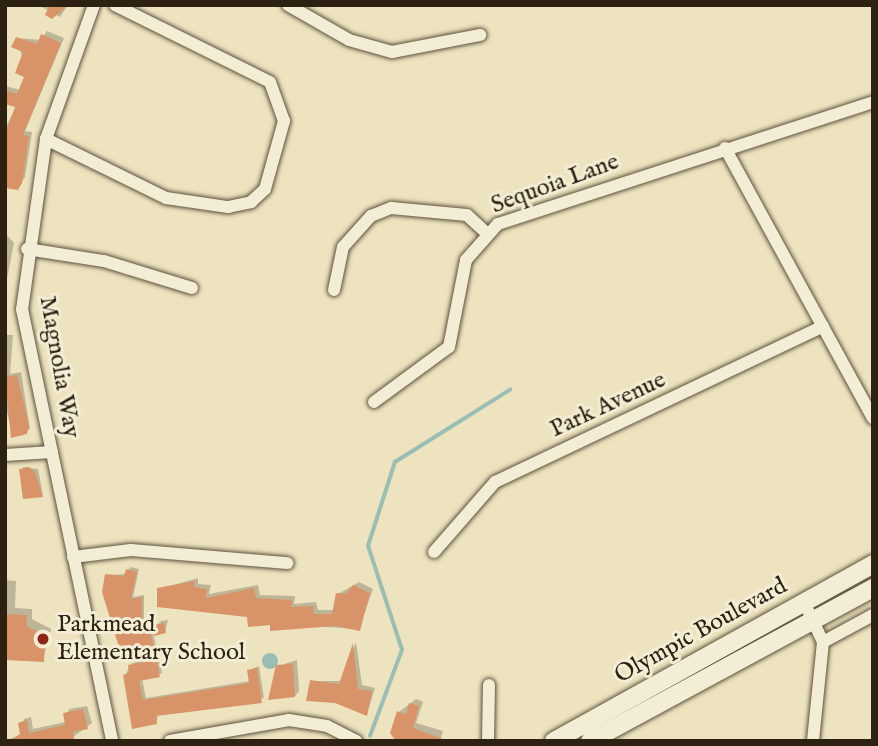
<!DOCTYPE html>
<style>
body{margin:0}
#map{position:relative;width:878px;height:746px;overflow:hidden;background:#ede3be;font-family:"IM FELL English",serif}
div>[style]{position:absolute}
.water>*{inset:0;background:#99beb3}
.round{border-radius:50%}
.shadow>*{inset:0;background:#0003}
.stream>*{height:3.5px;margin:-1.75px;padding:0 1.75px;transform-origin:1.75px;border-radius:1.75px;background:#99beb3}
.building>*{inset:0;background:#d89468}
.roads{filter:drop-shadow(0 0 2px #5d523d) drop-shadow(0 0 2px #5d523d)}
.minor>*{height:12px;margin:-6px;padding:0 6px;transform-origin:6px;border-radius:6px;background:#f3edd5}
.secondary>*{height:18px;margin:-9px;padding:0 9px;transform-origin:9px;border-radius:9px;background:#f3edd5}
.dots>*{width:19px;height:19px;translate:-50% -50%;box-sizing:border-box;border:4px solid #f3edd5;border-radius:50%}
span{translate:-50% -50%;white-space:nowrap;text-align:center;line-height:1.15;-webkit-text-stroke:6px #f3edd5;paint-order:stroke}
.street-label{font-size:24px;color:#2d2112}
.poi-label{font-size:24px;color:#2d2112}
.left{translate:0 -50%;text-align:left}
.frame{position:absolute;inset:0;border:7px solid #2d2112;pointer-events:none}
</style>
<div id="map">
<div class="water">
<div class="round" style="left:262px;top:653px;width:16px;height:16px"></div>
</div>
<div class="shadow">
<div style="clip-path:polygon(38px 5px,68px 5px,60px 17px)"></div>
<div style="clip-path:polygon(47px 31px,64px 38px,25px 131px,32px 132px,25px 177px,17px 188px,7px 187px,5px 211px,5px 128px,17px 106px,5px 102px,5px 86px,21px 90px,27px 76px,17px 38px,41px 40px)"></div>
<div style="clip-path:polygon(5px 233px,14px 243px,5px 289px)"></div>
<div style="clip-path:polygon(5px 335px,13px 335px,10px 374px,21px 372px,30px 429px,13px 436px,5px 404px)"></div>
<div style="clip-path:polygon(23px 467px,38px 469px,43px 495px,25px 497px)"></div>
<div style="clip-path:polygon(130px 567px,139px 569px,133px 597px,144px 595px,144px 626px,151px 624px,162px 673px,142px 679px,146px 698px,250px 681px,249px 670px,259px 666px,264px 698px,158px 714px,157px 722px,125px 675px,132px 663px,146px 660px,107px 575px,126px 574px)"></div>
<div style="clip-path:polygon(198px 578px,198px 584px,211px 585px,209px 594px,258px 585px,260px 595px,295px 596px,294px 604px,316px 602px,318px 610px,335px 610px,338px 594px,359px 582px,373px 589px,359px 629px,272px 624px,159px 589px)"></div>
<div style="clip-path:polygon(5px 580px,16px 581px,15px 608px,32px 609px,32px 619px,51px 629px,43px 660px,5px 658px)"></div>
<div style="clip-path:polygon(168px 620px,165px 632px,156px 626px,161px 621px)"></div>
<div style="clip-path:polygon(356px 642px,362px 685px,375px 688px,367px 714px,311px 681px,342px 681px)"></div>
<div style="clip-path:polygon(297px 660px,299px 691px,295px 696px,278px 666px)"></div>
<div style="clip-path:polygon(416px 699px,423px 702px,416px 723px,443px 731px,440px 741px,398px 741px,399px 712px)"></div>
<div style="clip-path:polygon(87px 706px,92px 723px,73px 737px,5px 741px,22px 734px,24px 719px,31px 717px,33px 729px,66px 722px,69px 709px)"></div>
</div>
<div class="stream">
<div style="left:370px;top:736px;width:92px;rotate:-69.6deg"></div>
<div style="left:402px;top:650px;width:109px;rotate:-108.1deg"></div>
<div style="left:368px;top:546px;width:88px;rotate:-72.2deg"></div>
<div style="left:395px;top:462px;width:136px;rotate:-32.1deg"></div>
</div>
<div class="building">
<div style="clip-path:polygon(50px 5px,68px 5px,52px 19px,45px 15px)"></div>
<div style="clip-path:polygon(41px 34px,61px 43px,23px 135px,29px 136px,22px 183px,18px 190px,5px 188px,5px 134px,15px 107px,5px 104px,5px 90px,17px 94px,24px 77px,15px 73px,23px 52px,11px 47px,16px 37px,37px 44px)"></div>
<div style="clip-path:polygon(17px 375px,29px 425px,27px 434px,11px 438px,5px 377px)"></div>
<div style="clip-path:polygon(29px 467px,35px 472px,43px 497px,23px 499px,19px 469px)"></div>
<div style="clip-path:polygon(126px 569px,137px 572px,131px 599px,142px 597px,142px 628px,149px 626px,160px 677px,139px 681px,143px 700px,249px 683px,247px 670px,257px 668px,262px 703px,156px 716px,157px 724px,132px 729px,123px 675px,129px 673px,128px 665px,146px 662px,118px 644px,102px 592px,105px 574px,124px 576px)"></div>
<div style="clip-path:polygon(195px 581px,194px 587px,207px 589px,206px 598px,254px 588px,256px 598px,292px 600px,291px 607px,313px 606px,314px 614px,332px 614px,336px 593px,346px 594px,353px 585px,370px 593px,360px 631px,335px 626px,270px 631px,270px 625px,248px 627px,247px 617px,157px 607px,157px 588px)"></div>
<div style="clip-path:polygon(5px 614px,27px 615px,26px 626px,45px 635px,44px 662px,5px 660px)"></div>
<div style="clip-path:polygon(164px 623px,166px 633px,154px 636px,154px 625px)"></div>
<div style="clip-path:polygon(353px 643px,358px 689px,372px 691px,367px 716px,335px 703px,306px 701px,310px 680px,339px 684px)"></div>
<div style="clip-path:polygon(293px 664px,295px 697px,268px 700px,276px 665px)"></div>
<div style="clip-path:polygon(409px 703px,419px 706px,413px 728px,448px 741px,396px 741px,390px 733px,397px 711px,406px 715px)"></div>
<div style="clip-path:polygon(83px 709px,88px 729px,73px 732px,74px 739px,10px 741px,20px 734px,18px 723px,27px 720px,29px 733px,65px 725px,63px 713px)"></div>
</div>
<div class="roads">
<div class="minor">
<div style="left:94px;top:5px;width:142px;rotate:109.7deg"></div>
<div style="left:46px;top:139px;width:172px;rotate:98deg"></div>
<div style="left:22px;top:309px;width:441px;rotate:78.2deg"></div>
<div style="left:288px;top:5px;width:70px;rotate:29.8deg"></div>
<div style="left:349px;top:40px;width:45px;rotate:15.6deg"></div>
<div style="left:392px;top:52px;width:90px;rotate:-10.9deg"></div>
<div style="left:46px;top:139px;width:134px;rotate:26.2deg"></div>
<div style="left:166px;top:198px;width:63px;rotate:8.3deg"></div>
<div style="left:228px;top:207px;width:24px;rotate:-12deg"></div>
<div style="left:251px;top:202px;width:19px;rotate:-43deg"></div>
<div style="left:265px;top:189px;width:71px;rotate:-74.4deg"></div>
<div style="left:284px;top:121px;width:41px;rotate:-109.7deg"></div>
<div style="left:270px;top:82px;width:173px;rotate:-153.6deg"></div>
<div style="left:725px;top:148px;width:308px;rotate:61.3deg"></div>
<div style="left:27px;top:249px;width:78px;rotate:8.9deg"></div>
<div style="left:104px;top:261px;width:92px;rotate:17.1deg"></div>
<div style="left:334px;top:290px;width:44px;rotate:-78.2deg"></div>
<div style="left:343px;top:247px;width:42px;rotate:-47.9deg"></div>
<div style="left:371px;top:216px;width:22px;rotate:-22deg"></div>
<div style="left:391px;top:208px;width:76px;rotate:5.3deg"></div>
<div style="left:467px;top:215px;width:26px;rotate:43deg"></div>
<div style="left:374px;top:402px;width:93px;rotate:-36.3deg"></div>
<div style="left:449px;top:347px;width:89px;rotate:-78.9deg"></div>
<div style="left:466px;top:260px;width:48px;rotate:-48.4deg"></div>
<div style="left:498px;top:224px;width:394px;rotate:-18deg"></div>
<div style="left:5px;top:455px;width:47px;rotate:-3.7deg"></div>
<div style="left:434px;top:552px;width:93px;rotate:-48.9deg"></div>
<div style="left:495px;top:482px;width:363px;rotate:-25.4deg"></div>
<div style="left:73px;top:557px;width:58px;rotate:-6.9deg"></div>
<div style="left:131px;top:550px;width:157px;rotate:4.8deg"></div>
<div style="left:804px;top:602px;width:44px;rotate:64.6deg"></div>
<div style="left:823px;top:642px;width:100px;rotate:95.8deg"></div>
<div style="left:823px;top:642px;width:57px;rotate:-28.4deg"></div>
<div style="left:170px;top:741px;width:121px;rotate:-10deg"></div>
<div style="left:289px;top:720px;width:38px;rotate:9deg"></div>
<div style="left:327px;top:726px;width:33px;rotate:27deg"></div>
<div style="left:488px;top:741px;width:56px;rotate:-89deg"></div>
</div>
<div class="secondary">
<div style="left:554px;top:741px;width:365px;rotate:-29deg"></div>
<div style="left:590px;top:741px;width:322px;rotate:-28.4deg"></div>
</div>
</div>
<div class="dots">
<div style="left:43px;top:639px;background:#8f2418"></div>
</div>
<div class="street-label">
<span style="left:555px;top:184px;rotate:-20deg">Sequoia Lane</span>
<span style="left:59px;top:367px;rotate:80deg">Magnolia Way</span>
<span style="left:608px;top:405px;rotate:-25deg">Park Avenue</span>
<span style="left:701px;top:631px;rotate:-29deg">Olympic Boulevard</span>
</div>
<div class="poi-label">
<span class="left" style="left:57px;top:639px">Parkmead<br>Elementary School</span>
</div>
<div class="frame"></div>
</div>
